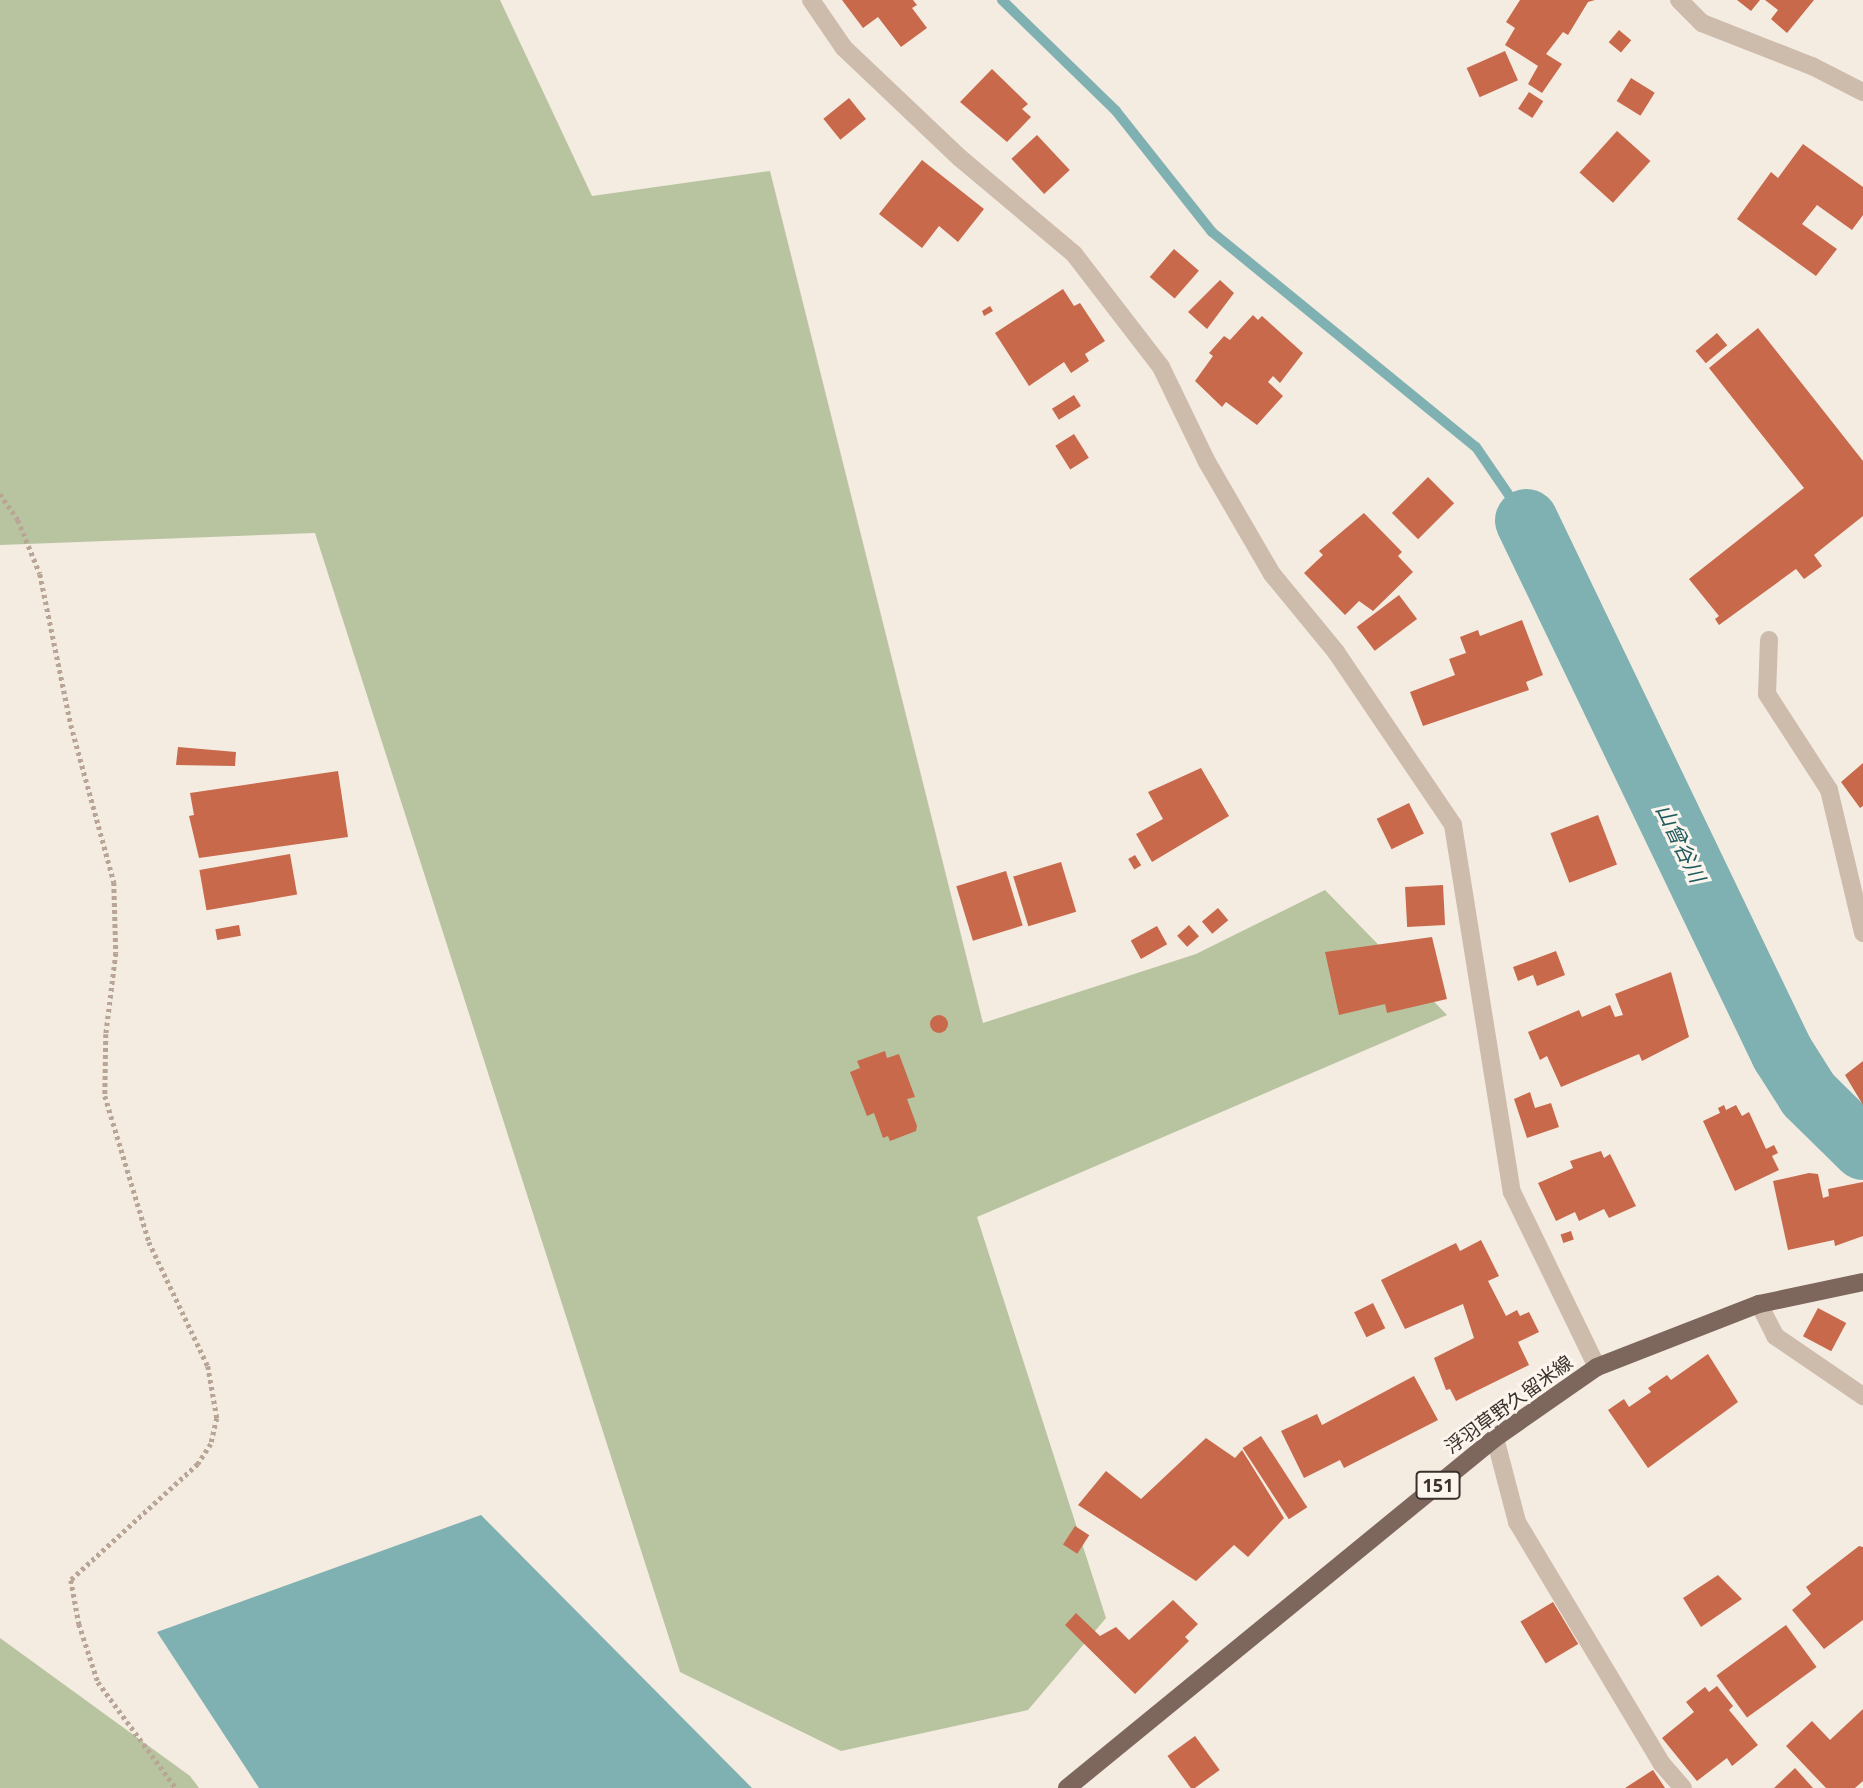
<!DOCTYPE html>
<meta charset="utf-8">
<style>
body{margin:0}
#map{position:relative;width:1863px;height:1788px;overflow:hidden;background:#f4ebe1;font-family:"Open Sans","Noto Sans JP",sans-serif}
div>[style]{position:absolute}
.green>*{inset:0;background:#b8c4a0}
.water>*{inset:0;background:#7fb0b2}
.stream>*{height:10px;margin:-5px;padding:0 5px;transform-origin:5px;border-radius:5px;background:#7fb0b2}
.river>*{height:63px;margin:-31.5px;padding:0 31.5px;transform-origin:31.5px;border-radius:31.5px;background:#7fb0b2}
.building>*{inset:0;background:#c8694b;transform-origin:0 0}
.round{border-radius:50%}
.path>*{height:4.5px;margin-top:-2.25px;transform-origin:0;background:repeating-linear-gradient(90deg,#b9a596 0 3.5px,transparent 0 7px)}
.minor>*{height:18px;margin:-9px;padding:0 9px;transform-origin:9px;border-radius:9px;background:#cdbbac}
.major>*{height:18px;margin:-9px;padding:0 9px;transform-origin:9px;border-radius:9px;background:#7d675c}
span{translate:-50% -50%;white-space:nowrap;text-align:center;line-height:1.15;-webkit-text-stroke:6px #fbf5ee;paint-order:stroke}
.shield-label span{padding:2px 5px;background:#fbf5ee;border:2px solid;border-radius:5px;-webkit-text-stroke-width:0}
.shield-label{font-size:18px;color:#3b302b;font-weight:700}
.street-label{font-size:19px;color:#3b302b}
.water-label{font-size:21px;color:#1f5a5e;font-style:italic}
</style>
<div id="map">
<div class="green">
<div style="clip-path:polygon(0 0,500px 0,592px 196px,770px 171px,983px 1023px,1196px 954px,1325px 890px,1447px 1015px,977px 1217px,1106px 1618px,1028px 1710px,841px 1751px,680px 1672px,315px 533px,0 545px)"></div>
<div style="clip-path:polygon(0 1638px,190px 1776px,199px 1788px,0 1788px)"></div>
</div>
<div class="water">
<div style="clip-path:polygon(481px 1515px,752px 1788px,259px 1788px,157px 1632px)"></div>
</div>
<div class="stream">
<div style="left:1002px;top:0;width:159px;rotate:44.2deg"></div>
<div style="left:1116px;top:111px;width:154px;rotate:51.6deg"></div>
<div style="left:1212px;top:232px;width:340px;rotate:39.2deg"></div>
<div style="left:1476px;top:447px;width:88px;rotate:55.6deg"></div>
</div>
<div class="river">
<div style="left:1526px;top:520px;width:591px;rotate:64.35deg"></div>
<div style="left:1782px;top:1053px;width:49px;rotate:57.6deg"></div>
<div style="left:1808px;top:1094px;width:77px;rotate:44.5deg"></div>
</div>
<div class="building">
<div style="clip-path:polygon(842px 0,913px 0,917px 5px,912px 8px,927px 28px,901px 47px,878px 17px,863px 28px)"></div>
<div style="clip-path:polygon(1520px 0,1595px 0,1588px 2px,1568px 35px,1563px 32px,1546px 54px,1562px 64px,1542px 93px,1528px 84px,1538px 66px,1505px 45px,1515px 28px,1506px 22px)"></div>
<div style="clip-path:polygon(1737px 0,1760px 0,1751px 11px)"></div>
<div style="clip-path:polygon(1765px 0,1814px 0,1787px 33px,1771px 19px,1778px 10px)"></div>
<div style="left:1619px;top:30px;width:16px;height:16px;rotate:40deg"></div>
<div style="left:1505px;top:51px;width:32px;height:42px;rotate:66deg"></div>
<div style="clip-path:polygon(992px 69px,1028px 104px,1022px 109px,1031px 117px,1007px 142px,960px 102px)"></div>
<div style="left:1631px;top:78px;width:28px;height:27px;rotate:32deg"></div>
<div style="left:1529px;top:92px;width:17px;height:20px;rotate:33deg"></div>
<div style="left:849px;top:98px;width:27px;height:33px;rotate:51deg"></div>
<div style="left:1617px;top:131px;width:45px;height:56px;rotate:42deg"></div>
<div style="left:1037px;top:135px;width:48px;height:35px;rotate:47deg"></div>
<div style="clip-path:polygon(1803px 144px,1863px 187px,1863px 215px,1852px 230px,1817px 205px,1802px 224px,1837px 249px,1816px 276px,1737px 219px,1771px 172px,1778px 178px)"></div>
<div style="clip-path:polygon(922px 160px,984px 209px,958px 242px,939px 226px,922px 248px,879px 214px)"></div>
<div style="left:1174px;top:249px;width:33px;height:37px;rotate:41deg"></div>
<div style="clip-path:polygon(1220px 280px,1234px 293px,1207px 329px,1188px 312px)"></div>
<div style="clip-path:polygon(1063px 289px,1074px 306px,1080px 303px,1105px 341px,1085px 354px,1089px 361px,1071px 373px,1064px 362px,1029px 386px,995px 333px)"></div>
<div style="clip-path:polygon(990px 306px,993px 311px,984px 316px,982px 311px)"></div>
<div style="clip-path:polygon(1253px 315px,1258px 320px,1262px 316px,1303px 353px,1280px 383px,1273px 376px,1268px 382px,1283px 396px,1257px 425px,1226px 402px,1222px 407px,1195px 381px,1213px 356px,1209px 353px,1224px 336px,1230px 340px)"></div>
<div style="clip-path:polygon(1758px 328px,1863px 461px,1863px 516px,1814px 555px,1822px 566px,1804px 579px,1796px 569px,1719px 625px,1715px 619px,1719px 616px,1689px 579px,1804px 488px,1709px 368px)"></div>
<div style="left:1717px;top:333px;width:16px;height:28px;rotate:50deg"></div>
<div style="left:1074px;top:395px;width:13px;height:26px;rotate:58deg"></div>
<div style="left:1074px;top:434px;width:28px;height:22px;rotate:58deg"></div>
<div style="left:1428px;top:477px;width:37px;height:51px;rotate:45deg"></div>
<div style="clip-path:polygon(1364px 513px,1402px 552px,1398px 556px,1413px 572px,1373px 611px,1359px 601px,1345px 615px,1304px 573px,1323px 555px,1319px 551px)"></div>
<div style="left:1399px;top:595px;width:30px;height:53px;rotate:53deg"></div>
<div style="clip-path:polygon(1522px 620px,1543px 675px,1526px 682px,1529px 690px,1423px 726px,1410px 692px,1455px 675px,1449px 659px,1466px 653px,1460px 637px,1478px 630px,1480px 636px)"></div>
<div style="clip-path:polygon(178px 747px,236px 752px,235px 766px,176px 765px)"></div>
<div style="clip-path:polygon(1863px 763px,1863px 806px,1860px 808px,1841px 782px)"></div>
<div style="clip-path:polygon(1201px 768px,1229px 816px,1152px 862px,1136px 834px,1163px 819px,1148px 792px)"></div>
<div style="clip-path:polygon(338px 771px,348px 837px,199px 858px,189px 816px,194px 815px,190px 793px)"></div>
<div style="left:1409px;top:803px;width:34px;height:36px;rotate:64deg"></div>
<div style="left:1598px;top:815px;width:53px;height:51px;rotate:69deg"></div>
<div style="left:290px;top:854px;width:41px;height:92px;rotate:80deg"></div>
<div style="left:1135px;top:855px;width:12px;height:8px;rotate:59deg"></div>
<div style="left:1061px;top:862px;width:52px;height:50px;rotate:73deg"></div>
<div style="left:1006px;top:871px;width:57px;height:52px;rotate:73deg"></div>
<div style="left:1443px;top:885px;width:40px;height:38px;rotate:87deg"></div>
<div style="left:1218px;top:908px;width:16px;height:21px;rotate:50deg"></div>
<div style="left:239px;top:925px;width:11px;height:24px;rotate:80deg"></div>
<div style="left:1189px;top:925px;width:15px;height:16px;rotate:48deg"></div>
<div style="left:1157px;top:926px;width:21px;height:30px;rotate:61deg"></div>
<div style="clip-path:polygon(1432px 937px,1447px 999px,1387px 1013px,1385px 1004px,1339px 1015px,1325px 952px)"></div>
<div style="clip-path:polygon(1556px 951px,1565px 975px,1537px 986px,1533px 975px,1518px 981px,1513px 967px)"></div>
<div style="clip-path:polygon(1671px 972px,1689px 1037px,1642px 1061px,1639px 1054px,1561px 1087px,1547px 1056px,1540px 1060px,1528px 1032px,1579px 1010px,1582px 1017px,1610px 1005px,1615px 1017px,1623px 1015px,1615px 994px)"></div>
<div class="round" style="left:930px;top:1015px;width:18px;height:18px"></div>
<div style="clip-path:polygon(885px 1051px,887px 1058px,899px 1054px,915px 1097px,907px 1099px,917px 1126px,916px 1131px,890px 1141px,888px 1136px,883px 1138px,874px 1113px,867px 1116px,850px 1072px,860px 1068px,857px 1061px)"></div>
<div style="clip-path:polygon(1863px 1061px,1863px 1105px,1845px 1075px)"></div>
<div style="clip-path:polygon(1530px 1092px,1535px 1108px,1551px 1103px,1559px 1127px,1527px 1138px,1514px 1099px)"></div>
<div style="clip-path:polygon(1724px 1105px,1726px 1110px,1736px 1105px,1742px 1116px,1749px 1112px,1766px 1149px,1774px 1145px,1778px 1153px,1772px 1156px,1779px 1170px,1735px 1191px,1703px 1121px,1720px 1113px,1718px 1108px)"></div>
<div style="clip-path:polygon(1601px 1151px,1604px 1158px,1610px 1154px,1636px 1206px,1609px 1218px,1604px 1209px,1579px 1221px,1575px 1212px,1556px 1221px,1538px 1183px,1573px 1168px,1570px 1161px)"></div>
<div style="clip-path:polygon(1809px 1173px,1818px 1174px,1823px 1198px,1829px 1196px,1828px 1189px,1863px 1182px,1863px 1236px,1835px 1246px,1834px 1240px,1788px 1250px,1773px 1181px)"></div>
<div style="left:1571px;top:1231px;width:9px;height:11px;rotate:72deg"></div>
<div style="clip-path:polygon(1481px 1240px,1499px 1276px,1488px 1281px,1506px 1316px,1517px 1310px,1520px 1316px,1529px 1312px,1539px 1332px,1518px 1342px,1529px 1365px,1456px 1401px,1450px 1389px,1446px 1390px,1434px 1358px,1474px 1338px,1463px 1304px,1405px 1329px,1381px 1280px,1456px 1243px,1460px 1251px)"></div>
<div style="left:1373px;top:1303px;width:28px;height:21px;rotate:64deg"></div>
<div style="left:1818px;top:1308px;width:32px;height:32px;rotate:28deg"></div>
<div style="clip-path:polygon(1708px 1354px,1738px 1402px,1648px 1468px,1608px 1410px,1624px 1399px,1629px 1407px,1651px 1392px,1648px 1388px,1667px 1375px,1671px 1380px)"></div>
<div style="clip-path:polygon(1414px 1376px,1438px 1420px,1344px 1468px,1340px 1460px,1304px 1478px,1281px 1431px,1317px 1414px,1322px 1425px)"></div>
<div style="left:1261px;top:1436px;width:85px;height:22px;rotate:57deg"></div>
<div style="clip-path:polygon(1206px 1438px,1235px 1458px,1242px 1450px,1284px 1518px,1248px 1557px,1234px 1545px,1196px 1581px,1078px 1505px,1106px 1471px,1141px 1499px)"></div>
<div style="left:1075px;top:1526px;width:17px;height:22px;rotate:33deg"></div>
<div style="clip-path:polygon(1859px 1546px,1863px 1547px,1863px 1620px,1824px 1649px,1792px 1610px,1811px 1594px,1806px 1587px)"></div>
<div style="clip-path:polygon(1718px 1575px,1742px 1599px,1701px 1627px,1683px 1598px)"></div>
<div style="clip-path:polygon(1173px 1600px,1198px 1624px,1185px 1637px,1189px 1641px,1135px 1694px,1065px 1625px,1076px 1613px,1100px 1636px,1116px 1627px,1129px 1640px)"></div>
<div style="left:1553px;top:1602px;width:49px;height:38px;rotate:59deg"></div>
<div style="left:1786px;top:1625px;width:52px;height:86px;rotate:54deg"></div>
<div style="clip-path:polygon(1717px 1686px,1733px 1706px,1729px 1710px,1758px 1745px,1732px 1766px,1727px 1758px,1697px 1781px,1662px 1738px,1694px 1712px,1686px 1702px,1705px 1687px,1709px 1692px)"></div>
<div style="clip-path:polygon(1863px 1709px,1863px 1781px,1855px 1788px,1826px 1788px,1786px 1746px,1812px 1721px,1830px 1740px)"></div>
<div style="left:1195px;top:1736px;width:42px;height:34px;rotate:54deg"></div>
<div style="clip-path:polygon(1795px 1768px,1813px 1788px,1774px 1788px)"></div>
<div style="clip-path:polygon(1653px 1770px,1665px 1788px,1625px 1788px)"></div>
</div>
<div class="path">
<div style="left:0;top:494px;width:32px;rotate:55deg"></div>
<div style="left:18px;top:520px;width:58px;rotate:67.8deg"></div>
<div style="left:40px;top:574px;width:154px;rotate:78.4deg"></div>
<div style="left:71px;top:725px;width:163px;rotate:74.7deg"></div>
<div style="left:114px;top:882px;width:71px;rotate:88.4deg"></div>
<div style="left:116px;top:953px;width:82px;rotate:97deg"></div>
<div style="left:106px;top:1034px;width:62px;rotate:90.9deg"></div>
<div style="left:105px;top:1096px;width:152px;rotate:73.2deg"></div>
<div style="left:149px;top:1242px;width:137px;rotate:64.6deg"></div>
<div style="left:208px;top:1366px;width:53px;rotate:80.2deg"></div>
<div style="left:217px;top:1418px;width:27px;rotate:103deg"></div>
<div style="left:211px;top:1444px;width:24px;rotate:123deg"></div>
<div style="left:198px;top:1464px;width:172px;rotate:137.6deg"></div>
<div style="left:71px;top:1580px;width:45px;rotate:79.7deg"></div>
<div style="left:79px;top:1624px;width:61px;rotate:71.9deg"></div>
<div style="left:98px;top:1682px;width:132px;rotate:53.7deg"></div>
</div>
<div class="minor">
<div style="left:811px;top:0;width:58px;rotate:55.5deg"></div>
<div style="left:844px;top:48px;width:160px;rotate:43.5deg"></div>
<div style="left:960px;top:158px;width:149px;rotate:40.1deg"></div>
<div style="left:1074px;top:254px;width:143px;rotate:52.4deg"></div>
<div style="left:1161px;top:367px;width:106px;rotate:64.2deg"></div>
<div style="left:1207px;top:462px;width:129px;rotate:59.9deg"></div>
<div style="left:1272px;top:574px;width:101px;rotate:50.6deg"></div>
<div style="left:1336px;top:652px;width:209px;rotate:55.9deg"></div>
<div style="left:1453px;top:825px;width:372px;rotate:80.9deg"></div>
<div style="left:1512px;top:1192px;width:195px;rotate:64.1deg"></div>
<div style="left:1679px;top:0;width:33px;rotate:45deg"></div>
<div style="left:1702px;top:23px;width:118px;rotate:21.4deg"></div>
<div style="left:1812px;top:66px;width:57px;rotate:27deg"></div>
<div style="left:1769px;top:640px;width:54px;rotate:92.1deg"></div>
<div style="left:1767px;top:694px;width:114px;rotate:57.1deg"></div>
<div style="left:1829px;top:790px;width:147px;rotate:76.6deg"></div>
<div style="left:1759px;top:1304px;width:36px;rotate:63deg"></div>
<div style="left:1775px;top:1336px;width:107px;rotate:34.3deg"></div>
<div style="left:1495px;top:1438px;width:87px;rotate:75.3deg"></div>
<div style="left:1517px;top:1522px;width:282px;rotate:59.1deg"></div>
<div style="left:1662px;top:1764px;width:32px;rotate:49deg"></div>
</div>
<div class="major">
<div style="left:1067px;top:1788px;width:553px;rotate:-39.27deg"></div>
<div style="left:1495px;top:1438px;width:124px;rotate:-34.8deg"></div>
<div style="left:1597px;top:1367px;width:174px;rotate:-21.3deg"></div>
<div style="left:1759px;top:1304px;width:106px;rotate:-11.9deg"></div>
</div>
<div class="shield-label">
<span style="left:1438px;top:1485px">151</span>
</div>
<div class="street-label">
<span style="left:1509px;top:1405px;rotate:-36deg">浮羽草野久留米線</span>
</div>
<div class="water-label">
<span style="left:1681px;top:843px;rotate:64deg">山曾谷川</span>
</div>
</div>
